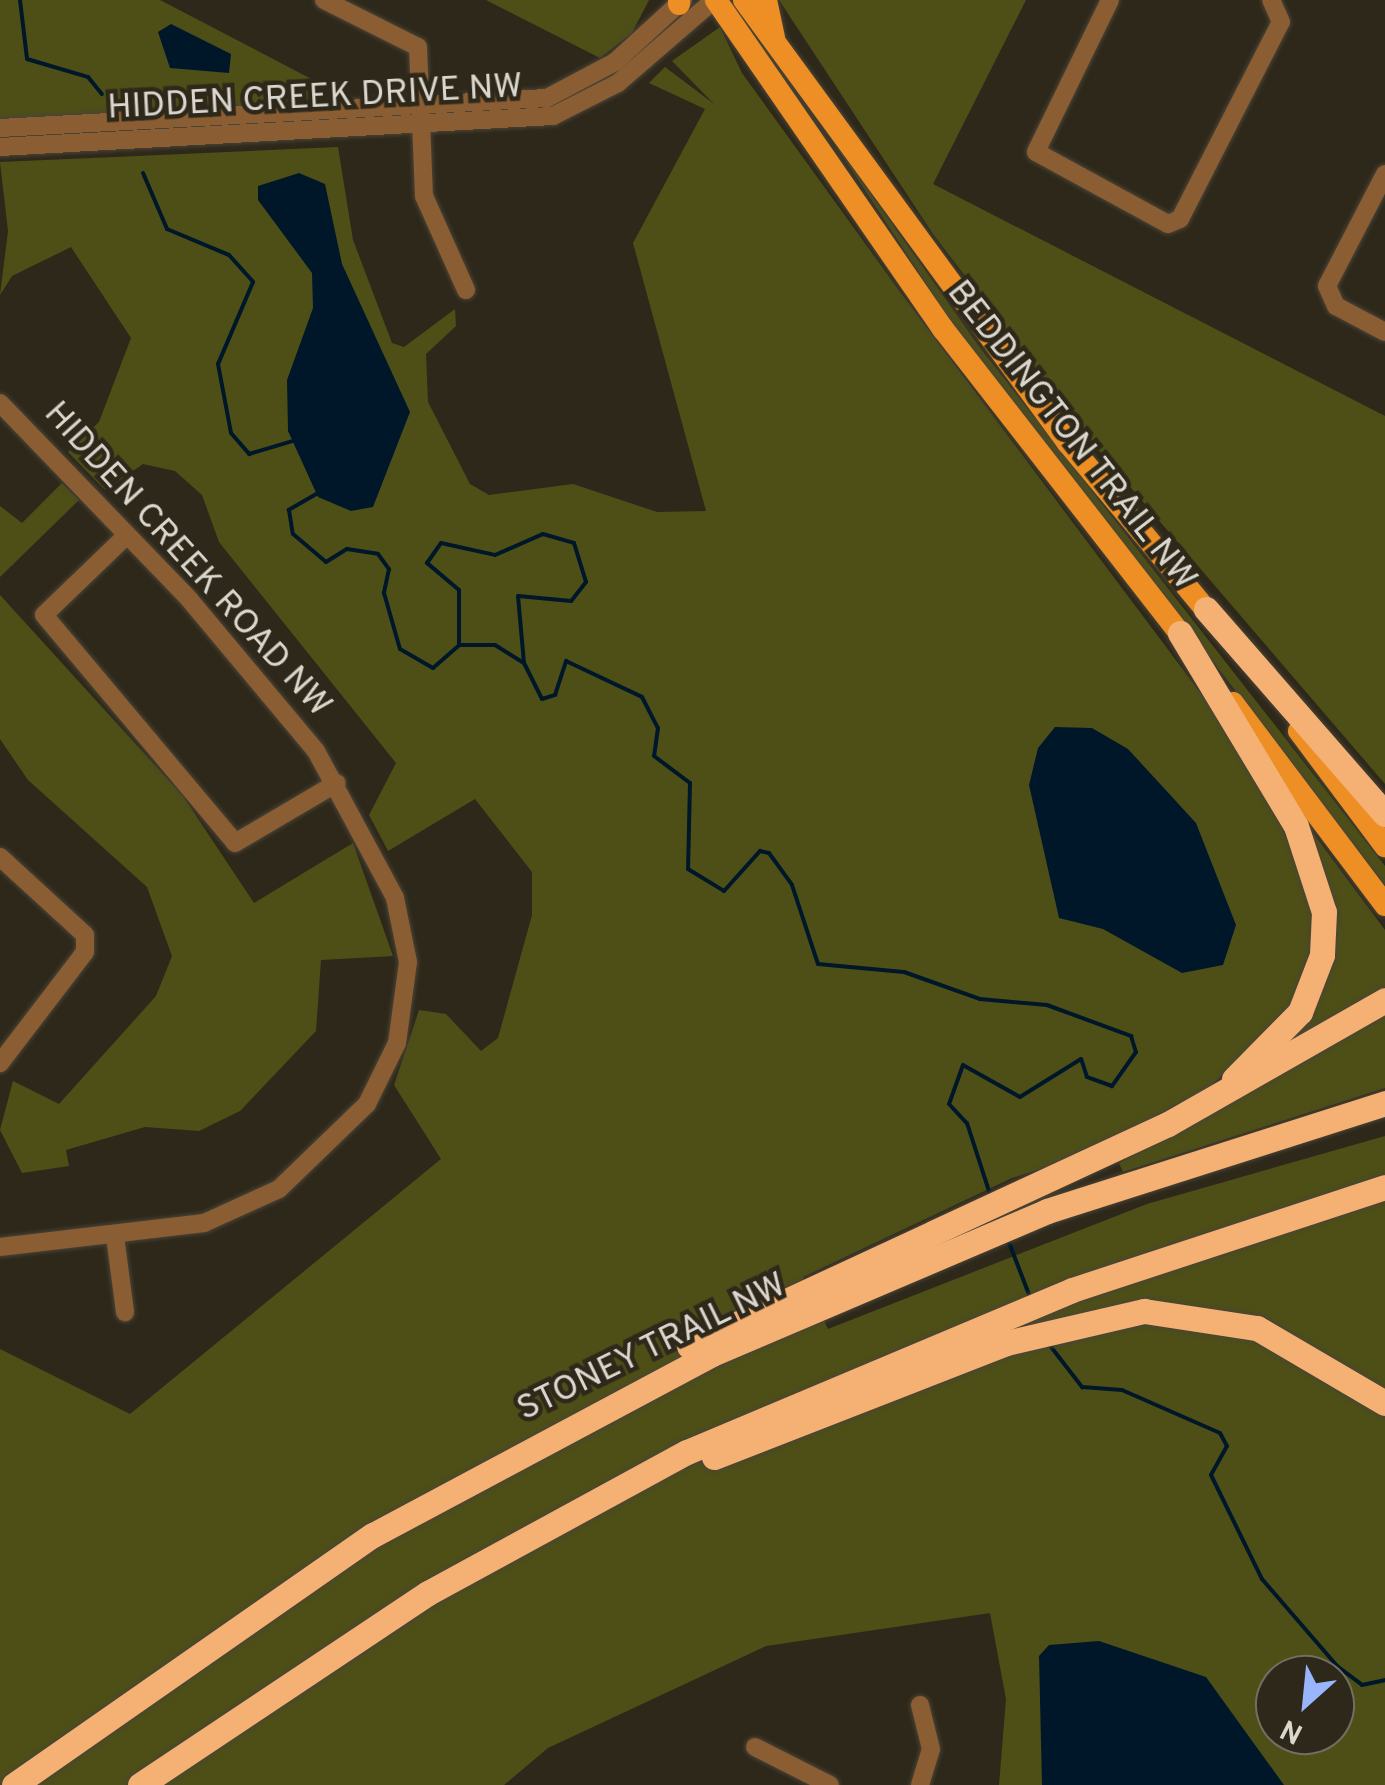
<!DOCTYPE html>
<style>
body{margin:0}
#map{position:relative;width:1385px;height:1785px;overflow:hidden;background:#2e281a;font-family:Overpass,sans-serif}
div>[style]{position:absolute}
.green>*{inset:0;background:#4e4f17}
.water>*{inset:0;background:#00172a}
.stream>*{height:4px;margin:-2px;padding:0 2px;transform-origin:2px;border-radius:2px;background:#00172a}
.roads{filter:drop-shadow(0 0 2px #4a4437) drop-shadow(0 0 2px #4a4437)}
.minor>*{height:18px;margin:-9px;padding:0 9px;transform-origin:9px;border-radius:9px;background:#8b5d33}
.major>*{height:22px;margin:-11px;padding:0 11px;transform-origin:11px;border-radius:11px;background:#ed8f24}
.highway>*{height:25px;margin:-12.5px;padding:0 12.5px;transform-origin:12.5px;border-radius:12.5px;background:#f5b174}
span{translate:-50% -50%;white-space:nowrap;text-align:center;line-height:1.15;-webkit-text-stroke:9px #2e281a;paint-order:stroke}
.street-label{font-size:35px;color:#dbd7ce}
.north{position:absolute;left:1255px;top:1655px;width:100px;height:100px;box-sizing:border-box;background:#2e281a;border:2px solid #736e62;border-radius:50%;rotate:207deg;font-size:28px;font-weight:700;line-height:40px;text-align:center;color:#dbd7ce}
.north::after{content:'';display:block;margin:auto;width:35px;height:45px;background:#99b5fd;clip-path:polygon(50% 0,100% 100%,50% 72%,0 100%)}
</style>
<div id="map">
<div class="green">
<div style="clip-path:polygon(0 0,160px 0,321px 84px,322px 107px,0 122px)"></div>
<div style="clip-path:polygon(486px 0,649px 0,632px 33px,600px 58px)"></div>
<div style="clip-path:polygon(779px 0,1026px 0,933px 184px,1385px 416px,1385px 784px,1090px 440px,933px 234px)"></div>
<div style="clip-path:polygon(evenodd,720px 27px,742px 73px,898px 289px,1214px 711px,1288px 829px,1311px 886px,1315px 937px,1297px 1000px,1211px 1086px,1080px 1157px,1012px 1178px,803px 1277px,828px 1329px,1147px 1204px,1385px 1136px,1385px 1785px,999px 1785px,1006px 1699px,990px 1613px,766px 1646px,548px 1748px,504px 1785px,0 1785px,0 1349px,130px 1414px,441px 1159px,394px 1085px,419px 1010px,446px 1014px,481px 1051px,498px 1038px,532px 915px,532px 872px,475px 799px,388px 851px,369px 815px,396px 763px,219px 542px,202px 495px,175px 471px,143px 464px,105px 490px,68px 452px,99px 422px,131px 338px,71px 247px,12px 276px,0 295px,8px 231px,0 162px,338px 147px,353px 240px,392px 343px,404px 347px,455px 309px,456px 326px,426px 354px,428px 402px,470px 484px,489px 495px,573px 484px,657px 512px,706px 511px,633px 243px,705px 109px,649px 83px,665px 67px,714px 104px,672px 61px,720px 27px,1275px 1675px,1335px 1675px,1335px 1735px,1275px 1735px,1275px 1675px)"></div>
<div style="clip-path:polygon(825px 129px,981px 349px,1385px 866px,1385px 885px,949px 319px)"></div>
<div style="clip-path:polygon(62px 483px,79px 500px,0 577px,0 506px,22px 523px)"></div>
<div style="clip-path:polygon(0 595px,183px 796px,254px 903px,353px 843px,393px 956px,321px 960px,316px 1031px,240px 1111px,199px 1131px,145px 1127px,66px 1150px,69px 1166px,22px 1173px,0 1130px,13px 1081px,59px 1104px,156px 996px,172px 956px,147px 887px,28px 780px,0 739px)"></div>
<div style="clip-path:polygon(1307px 825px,1385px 930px,1385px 987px,1290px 1044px,1323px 974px)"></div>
<div style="clip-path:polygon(1385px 1011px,1385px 1088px,1123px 1172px,1119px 1163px)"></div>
</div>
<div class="water">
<div style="clip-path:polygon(171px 24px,231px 54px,229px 73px,170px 68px,158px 32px)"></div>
<div style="clip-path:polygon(299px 173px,325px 184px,342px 264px,410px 412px,373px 507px,351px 511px,318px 497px,288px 431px,287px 380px,313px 308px,312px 273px,258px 200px,258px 186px)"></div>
<div style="clip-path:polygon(1055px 727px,1092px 728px,1128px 749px,1196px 823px,1236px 925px,1223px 965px,1182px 973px,1103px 929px,1059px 918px,1029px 785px,1038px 748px)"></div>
<div style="clip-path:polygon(1099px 1641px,1206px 1677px,1284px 1785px,1042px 1785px,1039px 1656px,1049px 1645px)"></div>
</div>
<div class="stream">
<div style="left:20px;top:0;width:59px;rotate:83.2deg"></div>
<div style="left:27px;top:59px;width:64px;rotate:16.4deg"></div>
<div style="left:88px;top:77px;width:22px;rotate:51deg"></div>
<div style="left:143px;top:173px;width:61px;rotate:66.8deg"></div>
<div style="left:167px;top:229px;width:67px;rotate:22.8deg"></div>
<div style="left:229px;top:255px;width:36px;rotate:48deg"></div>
<div style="left:253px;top:282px;width:89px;rotate:113.1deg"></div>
<div style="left:218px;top:364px;width:70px;rotate:79.3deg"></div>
<div style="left:231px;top:433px;width:28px;rotate:49deg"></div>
<div style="left:249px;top:454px;width:46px;rotate:-16.5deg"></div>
<div style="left:318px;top:493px;width:34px;rotate:150deg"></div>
<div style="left:289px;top:510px;width:24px;rotate:81deg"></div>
<div style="left:293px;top:534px;width:43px;rotate:40.3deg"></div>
<div style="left:326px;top:562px;width:25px;rotate:-32deg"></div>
<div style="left:347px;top:549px;width:31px;rotate:9deg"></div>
<div style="left:378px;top:554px;width:19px;rotate:54deg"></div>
<div style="left:389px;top:569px;width:25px;rotate:102deg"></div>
<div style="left:384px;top:593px;width:58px;rotate:74.1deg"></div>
<div style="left:400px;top:649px;width:38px;rotate:30deg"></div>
<div style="left:433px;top:668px;width:35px;rotate:-41deg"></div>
<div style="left:459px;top:645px;width:55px;rotate:-90deg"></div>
<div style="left:459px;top:590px;width:42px;rotate:-139.8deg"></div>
<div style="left:427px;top:563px;width:24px;rotate:-55deg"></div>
<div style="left:441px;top:543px;width:55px;rotate:12.5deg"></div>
<div style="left:495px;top:555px;width:52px;rotate:-23.6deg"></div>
<div style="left:543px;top:534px;width:32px;rotate:16deg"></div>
<div style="left:574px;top:543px;width:41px;rotate:72.9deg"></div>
<div style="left:586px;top:582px;width:24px;rotate:128deg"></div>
<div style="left:571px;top:601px;width:53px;rotate:-174.6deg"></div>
<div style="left:518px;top:596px;width:67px;rotate:84.9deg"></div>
<div style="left:524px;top:663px;width:40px;rotate:63.4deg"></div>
<div style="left:542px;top:699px;width:14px;rotate:-17deg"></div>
<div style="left:555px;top:695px;width:36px;rotate:-72deg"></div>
<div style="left:566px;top:661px;width:84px;rotate:25.3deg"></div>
<div style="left:642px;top:697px;width:35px;rotate:63deg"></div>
<div style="left:658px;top:728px;width:28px;rotate:98deg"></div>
<div style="left:654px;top:756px;width:45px;rotate:36.9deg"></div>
<div style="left:690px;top:783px;width:86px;rotate:91.3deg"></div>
<div style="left:688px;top:869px;width:42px;rotate:31.4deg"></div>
<div style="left:724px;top:891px;width:54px;rotate:-48deg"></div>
<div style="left:760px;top:851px;width:9px;rotate:13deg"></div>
<div style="left:769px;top:853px;width:39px;rotate:54deg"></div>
<div style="left:792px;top:885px;width:83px;rotate:71.8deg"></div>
<div style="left:818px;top:964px;width:86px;rotate:5.3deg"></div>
<div style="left:904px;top:972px;width:81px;rotate:19.6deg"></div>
<div style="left:980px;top:999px;width:67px;rotate:5.1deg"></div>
<div style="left:1047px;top:1005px;width:90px;rotate:20.3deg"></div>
<div style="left:1131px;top:1036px;width:17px;rotate:73deg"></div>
<div style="left:1136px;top:1052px;width:42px;rotate:125.2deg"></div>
<div style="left:1112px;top:1086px;width:27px;rotate:-160deg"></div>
<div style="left:1087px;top:1077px;width:19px;rotate:-108deg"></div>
<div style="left:1081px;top:1059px;width:72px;rotate:148.1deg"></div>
<div style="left:1020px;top:1097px;width:65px;rotate:-150.7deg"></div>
<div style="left:963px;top:1065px;width:41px;rotate:109.7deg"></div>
<div style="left:949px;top:1104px;width:26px;rotate:47deg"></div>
<div style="left:967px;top:1123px;width:75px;rotate:72.1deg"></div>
<div style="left:460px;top:645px;width:35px"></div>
<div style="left:495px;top:645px;width:34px;rotate:32deg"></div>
<div style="left:1008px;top:1240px;width:61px;rotate:68.9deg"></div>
<div style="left:1048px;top:1343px;width:56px;rotate:52.3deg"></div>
<div style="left:1082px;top:1387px;width:40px;rotate:4.3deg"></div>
<div style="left:1122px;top:1390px;width:107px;rotate:23.7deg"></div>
<div style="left:1220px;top:1433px;width:15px;rotate:62deg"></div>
<div style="left:1227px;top:1446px;width:33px;rotate:119deg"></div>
<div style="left:1211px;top:1475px;width:116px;rotate:63.9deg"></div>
<div style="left:1262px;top:1579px;width:115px;rotate:49.2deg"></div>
<div style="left:1337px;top:1666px;width:31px;rotate:37deg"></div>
<div style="left:1362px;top:1685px;width:24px;rotate:-12deg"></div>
</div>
<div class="roads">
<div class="minor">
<div style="left:324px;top:0;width:105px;rotate:26.6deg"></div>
<div style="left:418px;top:47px;width:149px;rotate:87.7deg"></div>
<div style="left:424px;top:196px;width:103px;rotate:65.9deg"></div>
<div style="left:1110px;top:0;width:169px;rotate:116deg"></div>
<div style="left:1036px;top:152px;width:150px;rotate:28.6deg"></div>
<div style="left:1168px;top:224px;width:13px;rotate:-23deg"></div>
<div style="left:1180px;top:219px;width:221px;rotate:-62.9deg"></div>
<div style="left:1281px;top:22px;width:24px;rotate:-114deg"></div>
<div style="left:0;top:128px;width:548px;rotate:-3.14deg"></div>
<div style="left:547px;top:98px;width:77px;rotate:-27.9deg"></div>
<div style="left:615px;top:62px;width:92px;rotate:-42.4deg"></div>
<div style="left:0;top:147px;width:554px;rotate:-3.21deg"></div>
<div style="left:553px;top:116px;width:73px;rotate:-26.9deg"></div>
<div style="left:618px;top:83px;width:127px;rotate:-40.8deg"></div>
<div style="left:1385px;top:174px;width:126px;rotate:117.4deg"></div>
<div style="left:1327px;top:286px;width:22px;rotate:66deg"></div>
<div style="left:1336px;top:306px;width:55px;rotate:28deg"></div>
<div style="left:0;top:403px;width:272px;rotate:46deg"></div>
<div style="left:189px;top:599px;width:198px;rotate:50.1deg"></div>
<div style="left:316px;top:751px;width:167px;rotate:61.7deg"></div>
<div style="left:395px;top:898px;width:65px;rotate:78.5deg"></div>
<div style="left:408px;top:962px;width:82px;rotate:97.7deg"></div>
<div style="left:397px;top:1043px;width:68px;rotate:116.2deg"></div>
<div style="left:367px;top:1104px;width:122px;rotate:136deg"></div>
<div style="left:279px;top:1189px;width:82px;rotate:155.6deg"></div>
<div style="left:204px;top:1223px;width:205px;rotate:173.3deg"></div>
<div style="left:127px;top:535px;width:115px;rotate:136.1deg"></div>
<div style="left:44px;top:615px;width:297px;rotate:50deg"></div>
<div style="left:235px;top:843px;width:118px;rotate:-30.5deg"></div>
<div style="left:0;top:857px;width:115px;rotate:42.5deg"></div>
<div style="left:85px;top:935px;width:17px;rotate:90deg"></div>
<div style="left:85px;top:952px;width:140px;rotate:127.4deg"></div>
<div style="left:115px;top:1236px;width:77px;rotate:82.5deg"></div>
<div style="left:920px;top:1705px;width:45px;rotate:76deg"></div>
<div style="left:931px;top:1749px;width:38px;rotate:107deg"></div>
<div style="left:755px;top:1747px;width:84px;rotate:26.9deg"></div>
</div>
<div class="major">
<div style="left:716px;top:0;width:400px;rotate:55.4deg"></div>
<div style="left:943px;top:329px;width:402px;rotate:52.1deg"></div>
<div style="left:744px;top:0;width:549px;rotate:53.82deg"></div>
<div style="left:1068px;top:443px;width:232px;rotate:50.4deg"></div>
<div style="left:766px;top:0;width:39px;rotate:78deg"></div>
<div style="left:679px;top:4px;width:4px;rotate:-90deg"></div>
<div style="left:1233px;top:703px;width:253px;rotate:53deg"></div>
<div style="left:1299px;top:731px;width:144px;rotate:53.2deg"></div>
</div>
<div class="highway">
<div style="left:1206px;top:609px;width:272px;rotate:48.9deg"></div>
<div style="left:1180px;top:633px;width:225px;rotate:59deg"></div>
<div style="left:1296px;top:826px;width:90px;rotate:72deg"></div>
<div style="left:1324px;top:912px;width:43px;rotate:92.7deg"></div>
<div style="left:1322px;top:955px;width:61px;rotate:111.1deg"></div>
<div style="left:1300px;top:1012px;width:94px;rotate:134.6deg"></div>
<div style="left:689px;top:1346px;width:528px;rotate:-24.87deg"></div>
<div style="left:1168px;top:1124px;width:250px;rotate:-29.7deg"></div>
<div style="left:714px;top:1457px;width:313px;rotate:-21.3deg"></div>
<div style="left:1006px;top:1343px;width:142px;rotate:-13.1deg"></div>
<div style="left:1144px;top:1311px;width:114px;rotate:8.6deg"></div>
<div style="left:1257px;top:1328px;width:148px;rotate:30.4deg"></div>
<div style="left:14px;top:1785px;width:437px;rotate:-34.9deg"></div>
<div style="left:373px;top:1535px;width:384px;rotate:-28.1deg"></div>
<div style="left:712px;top:1354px;width:364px;rotate:-23.1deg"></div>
<div style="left:1047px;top:1211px;width:355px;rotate:-17.7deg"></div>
<div style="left:140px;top:1785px;width:346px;rotate:-33.7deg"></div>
<div style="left:428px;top:1593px;width:295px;rotate:-28.6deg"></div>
<div style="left:687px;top:1452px;width:418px;rotate:-22.8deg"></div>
<div style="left:1072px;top:1290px;width:330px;rotate:-18.2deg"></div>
</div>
</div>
<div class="street-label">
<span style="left:315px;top:98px;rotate:-3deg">HIDDEN CREEK DRIVE NW</span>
<span style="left:1071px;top:436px;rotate:52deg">BEDDINGTON TRAIL NW</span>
<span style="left:187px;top:560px;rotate:48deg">HIDDEN CREEK ROAD NW</span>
<span style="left:652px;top:1348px;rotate:-26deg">STONEY TRAIL NW</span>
</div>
<div class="north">N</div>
</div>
